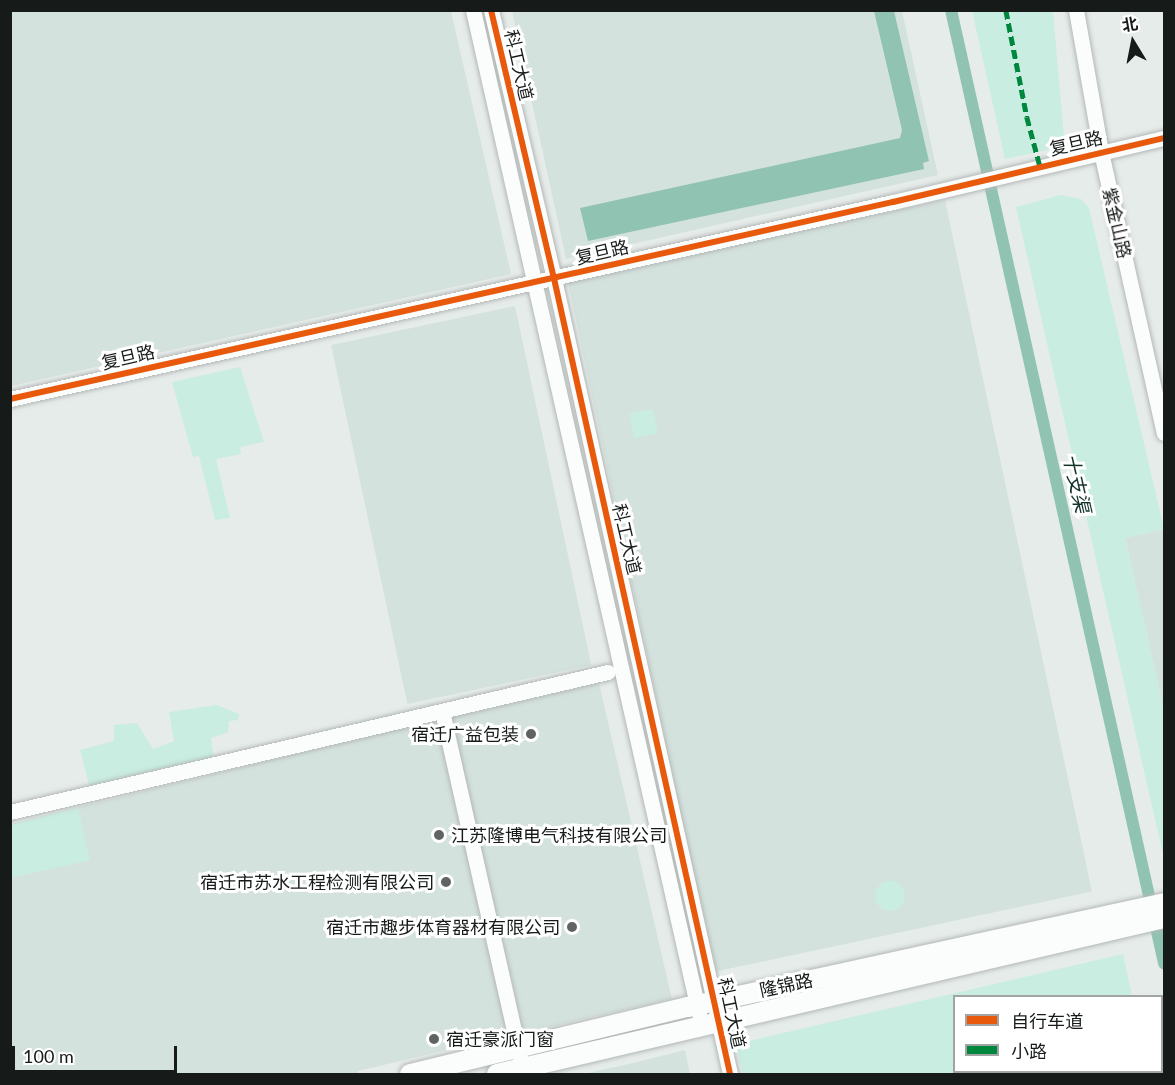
<!DOCTYPE html>
<meta charset="utf-8">
<style>
body{margin:0}
#map{position:relative;width:1175px;height:1085px;overflow:hidden;background:#e6ecea;font-family:Lato,"Noto Sans SC",sans-serif}
div>[style]{position:absolute}
.built>*{inset:0;background:#d4e2dd;transform-origin:0 0}
.green>*{inset:0;background:#c9ede1;transform-origin:0 0}
.round{border-radius:50%}
.water>*{inset:0;background:#91c3b3}
.canal>*{height:12px;margin:-6px;padding:0 6px;transform-origin:6px;border-radius:6px;background:#91c3b3}
.roads{filter:drop-shadow(0 0 2px #b3b8b7) drop-shadow(0 0 2px #b3b8b7)}
.minor>*{height:15px;margin:-7.5px;padding:0 7.5px;transform-origin:7.5px;border-radius:7.5px;background:#fbfcfc}
.major>*{height:20px;margin:-10px;padding:0 10px;transform-origin:10px;border-radius:10px;background:#fbfcfc}
.quiet>*{height:4.5px;margin-top:-2.25px;transform-origin:0;background:repeating-linear-gradient(90deg,#00873e 0 9px,transparent 0 13.5px)}
.cycleway>*{height:6px;margin:-3px;padding:0 3px;transform-origin:3px;border-radius:3px;background:#e8590c}
.dots>*{width:16px;height:16px;translate:-50% -50%;box-sizing:border-box;border:3px solid #fff;border-radius:50%}
span{translate:-50% -50%;white-space:nowrap;text-align:center;line-height:1.15;-webkit-text-stroke:6px #fff;paint-order:stroke}
.street-label{font-size:18px;color:#161b19}
.poi-label{font-size:18px;color:#161b19}
.right{translate:-100% -50%;text-align:right}
.left{translate:0 -50%;text-align:left}
.water-label{font-size:20px;color:#11332a;font-style:italic}
.frame{position:absolute;inset:0;border:12px solid #161b19;pointer-events:none}
.legend{position:absolute;left:953px;top:995px;width:210px;height:78px;box-sizing:border-box;background:#fff;border:2px solid #a2a4a3;margin:0;padding:8px 10px;list-style:none;font-size:18px;color:#161b19}
.legend li{display:flex;align-items:center;gap:12px;height:30px}
.legend b{width:30px;border:2px solid #a2a4a3}
.north{position:absolute;left:1103px;top:12px;width:60px;height:60px;-webkit-text-stroke:4px #fff;paint-order:stroke;rotate:350deg;font-size:16px;font-weight:700;line-height:24px;text-align:center;color:#161b19}
.north::after{content:'';display:block;margin:auto;width:21px;height:27px;background:#161b19;clip-path:polygon(50% 0,100% 100%,50% 72%,0 100%)}
.scale{position:absolute;left:12px;top:1046px;width:165px;height:27px;box-sizing:border-box;border:3px solid #161b19;border-top:0;padding-left:8px;font-size:18px;line-height:21px;white-space:nowrap;color:#161b19;-webkit-text-stroke:4px #fff;paint-order:stroke}
</style>
<div id="map">
<div class="built">
<div style="clip-path:polygon(10px 11px,451px 11px,511px 274px,11px 386px)"></div>
<div style="clip-path:polygon(512px 11px,902px 11px,938px 175px,566px 259px)"></div>
<div style="left:945px;top:200px;width:707px;height:386px;rotate:78deg"></div>
<div style="left:515px;top:306px;width:367px;height:188px;rotate:78deg"></div>
<div style="clip-path:polygon(1164px 529px,1164px 711px,1125px 538px)"></div>
<div style="left:599px;top:683px;width:324px;height:152px;rotate:77deg"></div>
<div style="clip-path:polygon(436px 720px,508px 1033px,506px 1036px,358px 1071px,358px 1074px,11px 1074px,10px 824px)"></div>
<div style="clip-path:polygon(685px 1050px,690px 1074px,584px 1074px,637px 1062px)"></div>
</div>
<div class="green">
<div style="clip-path:polygon(972px 11px,1053px 11px,1064px 138px,1052px 149px,1005px 159px)"></div>
<div style="clip-path:polygon(1061px 195px,1081px 199px,1089px 208px,1164px 529px,1125px 538px,1164px 711px,1164px 859px,1016px 207px)"></div>
<div style="clip-path:polygon(240px 367px,264px 442px,240px 447px,241px 454px,216px 459px,230px 518px,215px 520px,199px 456px,193px 457px,172px 382px)"></div>
<div style="left:653px;top:409px;width:25px;height:24px;rotate:79deg"></div>
<div style="clip-path:polygon(217px 705px,239px 714px,238px 720px,229px 721px,228px 732px,211px 738px,214px 760px,90px 788px,80px 750px,114px 741px,114px 725px,137px 723px,153px 749px,174px 741px,169px 712px)"></div>
<div style="clip-path:polygon(78px 808px,90px 860px,11px 878px,11px 825px)"></div>
<div class="round" style="left:875px;top:881px;width:30px;height:30px"></div>
<div style="clip-path:polygon(1123px 954px,1132px 996px,954px 996px,954px 1072px,1150px 1072px,1150px 1074px,743px 1074px,736px 1044px)"></div>
</div>
<div class="water">
<div style="clip-path:polygon(874px 11px,894px 11px,929px 161px,923px 163px,924px 169px,588px 241px,580px 208px,900px 138px,902px 130px)"></div>
</div>
<div class="canal">
<div style="left:951px;top:10px;width:977px;rotate:77.4deg"></div>
</div>
<div class="roads">
<div class="minor">
<div style="left:473px;top:10px;width:1029px;rotate:77.31deg"></div>
<div style="left:491px;top:10px;width:280px;rotate:76.8deg"></div>
<div style="left:555px;top:283px;width:810px;rotate:77.52deg"></div>
<div style="left:1076px;top:10px;width:144px;rotate:80deg"></div>
<div style="left:1101px;top:152px;width:288px;rotate:77.4deg"></div>
<div style="left:10px;top:399px;width:905px;rotate:-12.58deg"></div>
<div style="left:893px;top:202px;width:278px;rotate:-13.3deg"></div>
<div style="left:442px;top:711px;width:355px;rotate:77.3deg"></div>
<div style="left:10px;top:812px;width:614px;rotate:-13.18deg"></div>
</div>
<div class="major">
<div style="left:410px;top:1074px;width:286px;rotate:-13.6deg"></div>
<div style="left:688px;top:1007px;width:487px;rotate:-12.3deg"></div>
<div style="left:497px;top:1074px;width:685px;rotate:-13.16deg"></div>
</div>
</div>
<div class="quiet">
<div style="left:1006px;top:10px;width:109px;rotate:78.9deg"></div>
<div style="left:1027px;top:117px;width:51px;rotate:75.1deg"></div>
</div>
<div class="cycleway">
<div style="left:491px;top:10px;width:280px;rotate:76.8deg"></div>
<div style="left:555px;top:283px;width:810px;rotate:77.52deg"></div>
<div style="left:10px;top:399px;width:905px;rotate:-12.58deg"></div>
<div style="left:893px;top:202px;width:278px;rotate:-13.3deg"></div>
</div>
<div class="dots">
<div style="left:531px;top:734px;background:#5f6462"></div>
<div style="left:439px;top:835px;background:#5f6462"></div>
<div style="left:446px;top:882px;background:#5f6462"></div>
<div style="left:572px;top:927px;background:#5f6462"></div>
<div style="left:434px;top:1039px;background:#5f6462"></div>
</div>
<div class="street-label">
<span style="left:519px;top:65px;rotate:77deg">科工大道</span>
<span style="left:1076px;top:143px;rotate:-13deg">复旦路</span>
<span style="left:1117px;top:223px;rotate:77deg">紫金山路</span>
<span style="left:602px;top:252px;rotate:-13deg">复旦路</span>
<span style="left:128px;top:357px;rotate:-13deg">复旦路</span>
<span style="left:627px;top:539px;rotate:77deg">科工大道</span>
<span style="left:786px;top:985px;rotate:-12deg">隆锦路</span>
<span style="left:732px;top:1013px;rotate:78deg">科工大道</span>
</div>
<div class="poi-label">
<span class="right" style="left:519px;top:734px">宿迁广益包装</span>
<span class="left" style="left:451px;top:835px">江苏隆博电气科技有限公司</span>
<span class="right" style="left:434px;top:882px">宿迁市苏水工程检测有限公司</span>
<span class="right" style="left:560px;top:927px">宿迁市趣步体育器材有限公司</span>
<span class="left" style="left:446px;top:1039px">宿迁豪派门窗</span>
</div>
<div class="water-label">
<span style="left:1077px;top:483px;rotate:77deg">十支渠</span>
</div>
<div class="frame"></div>
<ul class="legend">
<li><b style="height:8px;background:#e8590c"></b>自行车道</li>
<li><b style="height:8px;background:#00873e"></b>小路</li>
</ul>
<div class="north">北</div>
<div class="scale">100 m</div>
</div>
